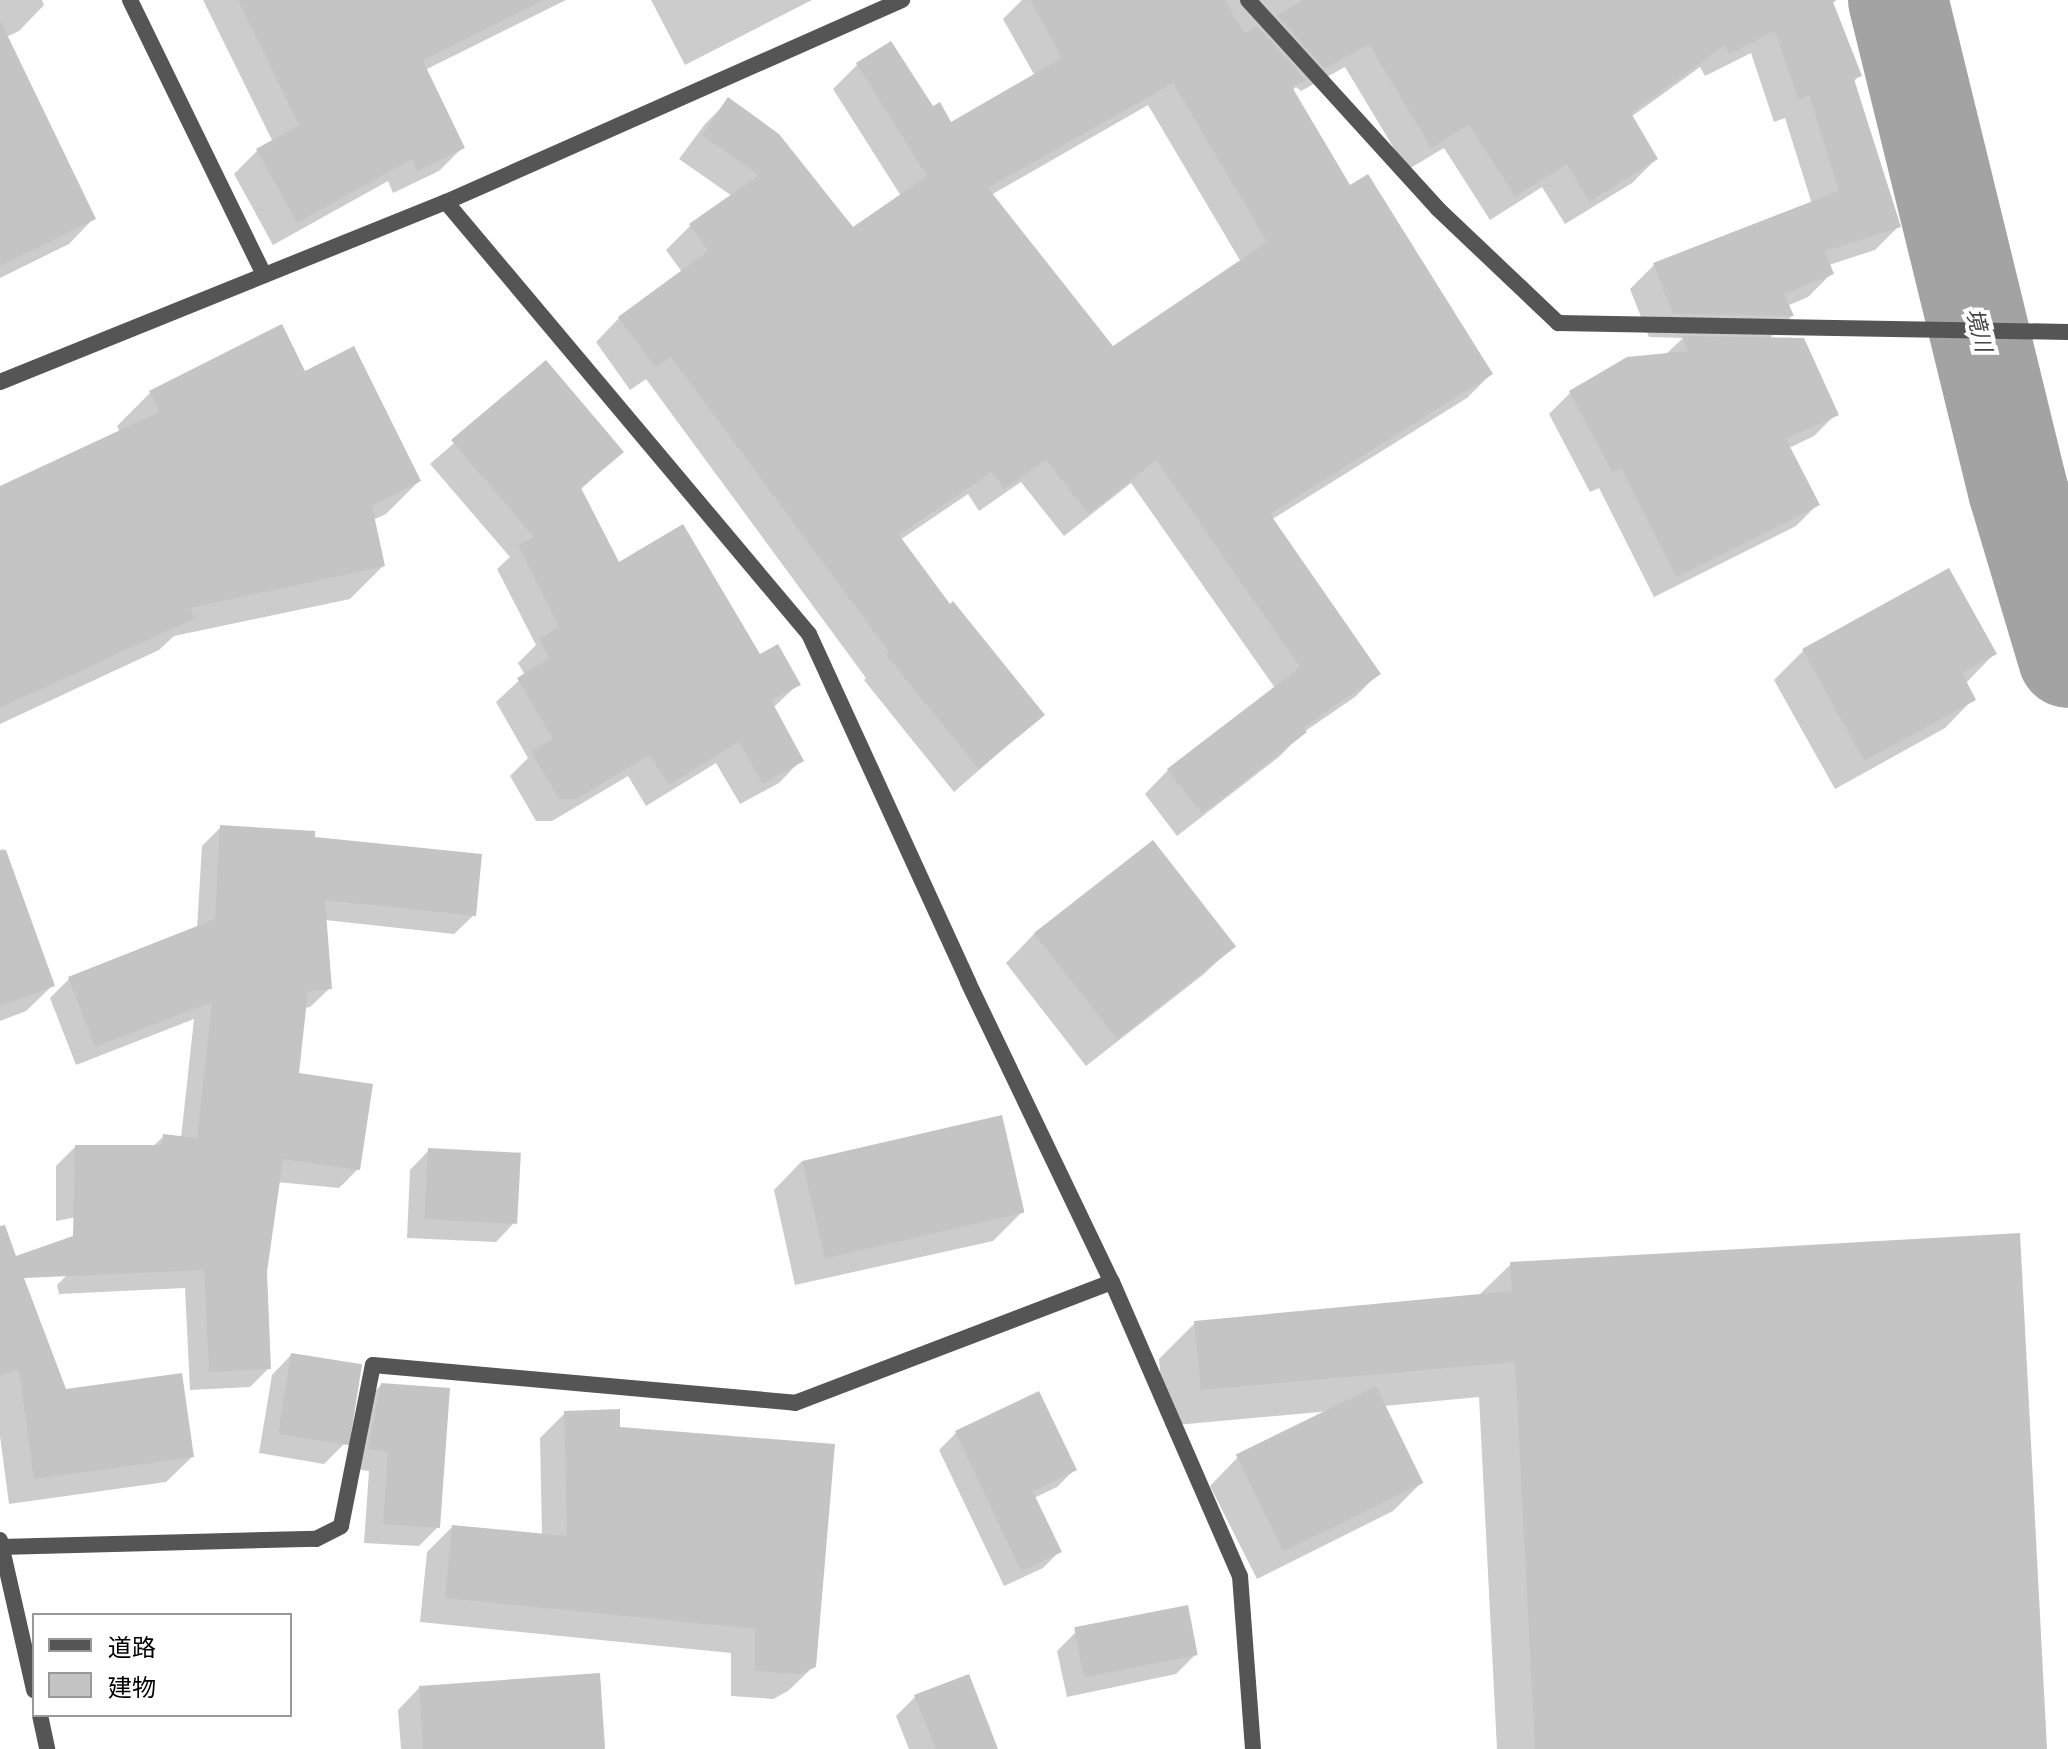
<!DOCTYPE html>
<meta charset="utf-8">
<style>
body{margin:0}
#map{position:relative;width:2068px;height:1749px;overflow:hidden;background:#fff;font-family:Raleway,"Noto Sans JP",sans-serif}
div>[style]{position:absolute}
.shadow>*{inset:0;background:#0003}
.river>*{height:100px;margin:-50px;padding:0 50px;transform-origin:50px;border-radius:50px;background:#a3a3a3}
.building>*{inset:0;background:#c4c4c4;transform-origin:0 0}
.minor>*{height:16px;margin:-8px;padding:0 8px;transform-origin:8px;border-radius:8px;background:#555}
span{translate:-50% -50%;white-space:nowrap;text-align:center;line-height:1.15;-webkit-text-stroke:8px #fff;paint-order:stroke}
.water-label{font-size:22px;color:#444;font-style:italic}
.legend{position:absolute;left:32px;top:1613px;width:260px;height:104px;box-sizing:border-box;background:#fff;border:2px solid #999;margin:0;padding:10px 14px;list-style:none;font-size:24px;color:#000}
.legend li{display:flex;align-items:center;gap:16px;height:40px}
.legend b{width:40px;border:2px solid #999}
</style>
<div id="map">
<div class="shadow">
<div style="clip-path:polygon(0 0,42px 0,44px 5px,19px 31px,6px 37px,94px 218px,69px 244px,0 278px)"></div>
<div style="clip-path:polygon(203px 0,566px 0,425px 70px,462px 148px,439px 171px,393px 193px,388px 181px,273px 245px,234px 174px,257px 151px,273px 142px)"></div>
<div style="clip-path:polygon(651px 0,812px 0,685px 65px)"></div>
<div style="clip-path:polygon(evenodd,1022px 0,1829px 0,1860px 75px,1853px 82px,1899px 226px,1875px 250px,1829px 265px,1832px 273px,1808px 297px,1787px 306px,1792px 316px,1768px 340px,1836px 414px,1814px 436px,1789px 448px,1818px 504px,1796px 526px,1654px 597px,1599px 488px,1590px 492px,1549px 414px,1570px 393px,1665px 355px,1683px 338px,1649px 337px,1630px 289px,1654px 265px,1812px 204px,1785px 118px,1774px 122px,1751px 53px,1705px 76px,1700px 67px,1631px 117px,1656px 159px,1632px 183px,1565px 224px,1542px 187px,1490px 220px,1444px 148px,1407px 170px,1345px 67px,1301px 91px,1296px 87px,1292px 91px,1350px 188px,1491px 374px,1467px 398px,1271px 520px,1378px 674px,1355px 697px,1301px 734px,1280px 756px,1177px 836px,1145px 794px,1168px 770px,1275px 688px,1131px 483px,1064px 536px,1021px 482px,979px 511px,968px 494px,900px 540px,950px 607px,1042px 715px,954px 792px,864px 680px,866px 678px,646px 379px,630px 390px,596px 342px,619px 318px,682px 272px,666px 250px,690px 226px,732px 196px,679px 159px,705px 124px,729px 100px,853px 230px,901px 196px,833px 89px,857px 65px,891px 44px,932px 109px,950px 124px,1035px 76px,1003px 19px,1022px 0,1148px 105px,1241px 262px,1112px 349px,991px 195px,1148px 105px)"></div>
<div style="clip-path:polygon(546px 363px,621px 452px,580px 490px,618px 565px,798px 684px,773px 708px,801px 760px,779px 783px,740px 804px,716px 763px,646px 806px,628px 776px,552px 821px,536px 821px,510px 776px,528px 758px,496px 702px,525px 675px,518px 663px,536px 645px,497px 569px,510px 557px,430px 464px)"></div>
<div style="clip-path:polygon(304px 374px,419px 481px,386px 514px,373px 520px,383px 566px,350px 599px,174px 636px,159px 650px,0 724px,0 488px,120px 432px,117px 426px,150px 393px)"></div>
<div style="clip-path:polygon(1948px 571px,1994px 654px,1965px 684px,1973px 699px,1945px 728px,1835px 789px,1774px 680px,1803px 651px)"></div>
<div style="clip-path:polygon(221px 827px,313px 839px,474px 915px,454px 934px,325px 920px,330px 988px,310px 1007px,304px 1008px,297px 1075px,358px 1169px,339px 1188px,277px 1182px,265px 1272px,269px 1368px,250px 1387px,190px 1390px,185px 1288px,59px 1294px,57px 1285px,76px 1266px,174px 1198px,56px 1221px,56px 1166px,75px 1147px,152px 1147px,164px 1136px,181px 1138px,194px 1019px,76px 1065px,50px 998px,69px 979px,197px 928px,202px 846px)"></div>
<div style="clip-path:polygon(1153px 842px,1233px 946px,1204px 974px,1086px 1066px,1006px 963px,1034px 934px)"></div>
<div style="clip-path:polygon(4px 849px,52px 986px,26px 1011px,0 1021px,0 850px)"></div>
<div style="clip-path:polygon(429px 1150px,515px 1222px,496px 1242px,407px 1238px,410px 1170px)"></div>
<div style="clip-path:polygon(802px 1161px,1022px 1212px,993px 1241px,795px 1285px,774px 1190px)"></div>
<div style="clip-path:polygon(1511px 1264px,2045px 1749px,1497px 1749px,1479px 1397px,1384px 1406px,1422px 1482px,1393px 1511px,1257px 1579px,1210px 1486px,1238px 1457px,1331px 1411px,1165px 1426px,1159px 1359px,1195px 1323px,1478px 1296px)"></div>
<div style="clip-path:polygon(0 1293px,64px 1391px,192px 1457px,166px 1482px,9px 1504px,0 1436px)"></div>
<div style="clip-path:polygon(291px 1355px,344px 1444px,324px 1464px,259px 1453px,272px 1375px)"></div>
<div style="clip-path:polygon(381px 1385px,438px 1527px,419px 1546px,364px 1543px,369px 1471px,349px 1468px,362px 1405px)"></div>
<div style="clip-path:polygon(1038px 1394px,1074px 1470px,1057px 1487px,1034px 1498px,1060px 1551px,1043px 1568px,1004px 1586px,939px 1450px,956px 1433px)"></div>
<div style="clip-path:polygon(565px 1413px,618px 1429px,814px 1666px,788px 1691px,773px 1699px,731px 1696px,731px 1653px,420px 1622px,427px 1552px,452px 1527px,542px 1536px,540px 1438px)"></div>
<div style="clip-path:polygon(1076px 1632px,1196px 1654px,1176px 1674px,1067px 1697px,1057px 1651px)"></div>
<div style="clip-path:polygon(419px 1688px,603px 1749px,401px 1749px,398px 1710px)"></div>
<div style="clip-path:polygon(916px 1696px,995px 1749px,909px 1749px,896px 1716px)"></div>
</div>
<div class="river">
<div style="left:1898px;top:0;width:504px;rotate:76.24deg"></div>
<div style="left:2018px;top:490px;width:175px;rotate:73.4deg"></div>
</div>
<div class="building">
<div style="clip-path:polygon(238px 0,545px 0,423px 61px,465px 148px,417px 171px,412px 159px,297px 223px,256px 149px,299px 125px)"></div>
<div style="clip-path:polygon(evenodd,1030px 0,1225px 0,1244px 33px,1257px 26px,1306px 80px,1292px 87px,1350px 185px,1368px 174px,1493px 374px,1270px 514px,1381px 674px,1303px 728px,1307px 732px,1202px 814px,1167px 769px,1300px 667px,1156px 460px,1089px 514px,1046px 460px,1004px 489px,992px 472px,899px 535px,950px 604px,953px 601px,1045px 715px,979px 769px,886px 655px,889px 652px,671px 357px,655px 367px,618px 317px,708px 251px,689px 224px,759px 175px,702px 135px,728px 97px,779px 134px,853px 227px,927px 176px,856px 63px,891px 41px,933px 106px,940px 102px,951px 122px,1062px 58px,1030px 0,1173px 83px,1267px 242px,1113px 346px,988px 188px,1173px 83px)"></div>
<div style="clip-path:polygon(1304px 0,1837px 0,1833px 2px,1862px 76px,1854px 79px,1901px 227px,1825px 251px,1834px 274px,1784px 294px,1794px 316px,1673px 314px,1653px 263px,1839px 191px,1809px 95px,1798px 99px,1775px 31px,1729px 54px,1725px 45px,1631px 113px,1658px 159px,1589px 202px,1567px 164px,1515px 197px,1469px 125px,1431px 148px,1369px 44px,1325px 69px,1277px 15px)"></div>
<div style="clip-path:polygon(0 20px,96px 219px,0 266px)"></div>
<div style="clip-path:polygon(282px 324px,305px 371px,354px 346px,421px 481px,372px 506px,385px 566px,190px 608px,195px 618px,0 708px,0 486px,159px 412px,149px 391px)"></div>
<div style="clip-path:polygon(1682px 336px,1804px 338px,1839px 415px,1786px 439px,1820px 505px,1676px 577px,1621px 468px,1612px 472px,1569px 391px,1627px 357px,1688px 351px)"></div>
<div style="clip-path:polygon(546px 360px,624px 452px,581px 488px,619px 562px,683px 524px,760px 654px,778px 644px,801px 685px,771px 700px,804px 761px,763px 784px,739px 742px,669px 785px,650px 755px,576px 799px,559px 799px,531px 752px,553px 739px,517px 678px,550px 658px,539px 639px,559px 627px,518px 545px,534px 537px,451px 440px)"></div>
<div style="clip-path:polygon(1949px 568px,1997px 654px,1962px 673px,1976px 700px,1864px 761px,1802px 649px)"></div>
<div style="clip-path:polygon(220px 825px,315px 831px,315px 837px,482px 854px,476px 916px,325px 900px,332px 989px,308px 991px,299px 1073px,373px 1084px,360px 1170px,283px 1159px,267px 1272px,271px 1369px,209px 1372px,204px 1270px,24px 1278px,66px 1389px,182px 1373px,194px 1457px,34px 1479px,19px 1369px,0 1376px,0 1226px,5px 1225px,16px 1256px,73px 1236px,75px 1145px,161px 1145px,163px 1134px,197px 1138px,212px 1002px,95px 1047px,68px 977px,215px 919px)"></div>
<div style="left:1153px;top:840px;width:135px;height:151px;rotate:52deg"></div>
<div style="clip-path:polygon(6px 850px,55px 986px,0 1006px,0 851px)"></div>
<div style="left:1002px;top:1115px;width:100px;height:205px;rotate:77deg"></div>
<div style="left:428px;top:1148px;width:93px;height:71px;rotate:3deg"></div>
<div style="clip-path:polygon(2020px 1233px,2047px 1749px,1535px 1749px,1515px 1362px,1201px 1390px,1194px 1321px,1512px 1291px,1510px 1262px)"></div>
<div style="left:291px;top:1353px;width:72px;height:82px;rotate:9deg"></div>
<div style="clip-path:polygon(381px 1383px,450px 1388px,440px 1528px,383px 1524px,388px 1452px,368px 1449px)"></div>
<div style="left:1376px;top:1386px;width:108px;height:156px;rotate:64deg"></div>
<div style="clip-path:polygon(1039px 1391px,1077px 1470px,1033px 1492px,1062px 1552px,1021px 1571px,955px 1431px)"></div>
<div style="clip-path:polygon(620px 1409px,620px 1427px,835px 1444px,816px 1667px,799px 1674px,755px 1671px,755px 1629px,445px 1598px,452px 1525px,567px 1536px,564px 1411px)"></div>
<div style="left:1188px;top:1605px;width:51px;height:116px;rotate:79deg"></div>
<div style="clip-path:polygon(600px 1673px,605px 1749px,423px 1749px,419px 1686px)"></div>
<div style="clip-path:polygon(969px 1674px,998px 1749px,936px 1749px,914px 1695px)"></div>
</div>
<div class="minor">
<div style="left:130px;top:0;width:306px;rotate:64deg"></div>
<div style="left:1248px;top:0;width:282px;rotate:47.7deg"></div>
<div style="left:1438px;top:209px;width:166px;rotate:43.5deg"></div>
<div style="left:1558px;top:323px;width:510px;rotate:1.01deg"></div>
<div style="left:446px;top:202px;width:564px;rotate:49.96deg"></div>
<div style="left:809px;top:634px;width:383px;rotate:65.4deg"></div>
<div style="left:968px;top:982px;width:333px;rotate:64.4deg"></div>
<div style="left:1112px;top:1282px;width:321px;rotate:66.5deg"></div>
<div style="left:1240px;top:1576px;width:173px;rotate:85.7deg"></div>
<div style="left:0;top:382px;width:481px;rotate:-22deg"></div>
<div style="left:446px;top:202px;width:499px;rotate:-23.9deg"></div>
<div style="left:0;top:1540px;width:154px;rotate:77.2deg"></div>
<div style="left:0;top:1547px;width:316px;rotate:-1.5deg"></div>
<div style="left:316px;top:1539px;width:28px;rotate:-27deg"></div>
<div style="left:341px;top:1526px;width:164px;rotate:-78.8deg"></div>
<div style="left:373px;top:1365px;width:424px;rotate:5.1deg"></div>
<div style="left:795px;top:1403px;width:339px;rotate:-20.9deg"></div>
<div style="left:40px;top:1715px;width:35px;rotate:78deg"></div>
</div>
<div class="water-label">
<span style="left:1979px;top:330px;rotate:76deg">境川</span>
</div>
<ul class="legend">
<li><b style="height:10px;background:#555"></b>道路</li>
<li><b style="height:22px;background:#c4c4c4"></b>建物</li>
</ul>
</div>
